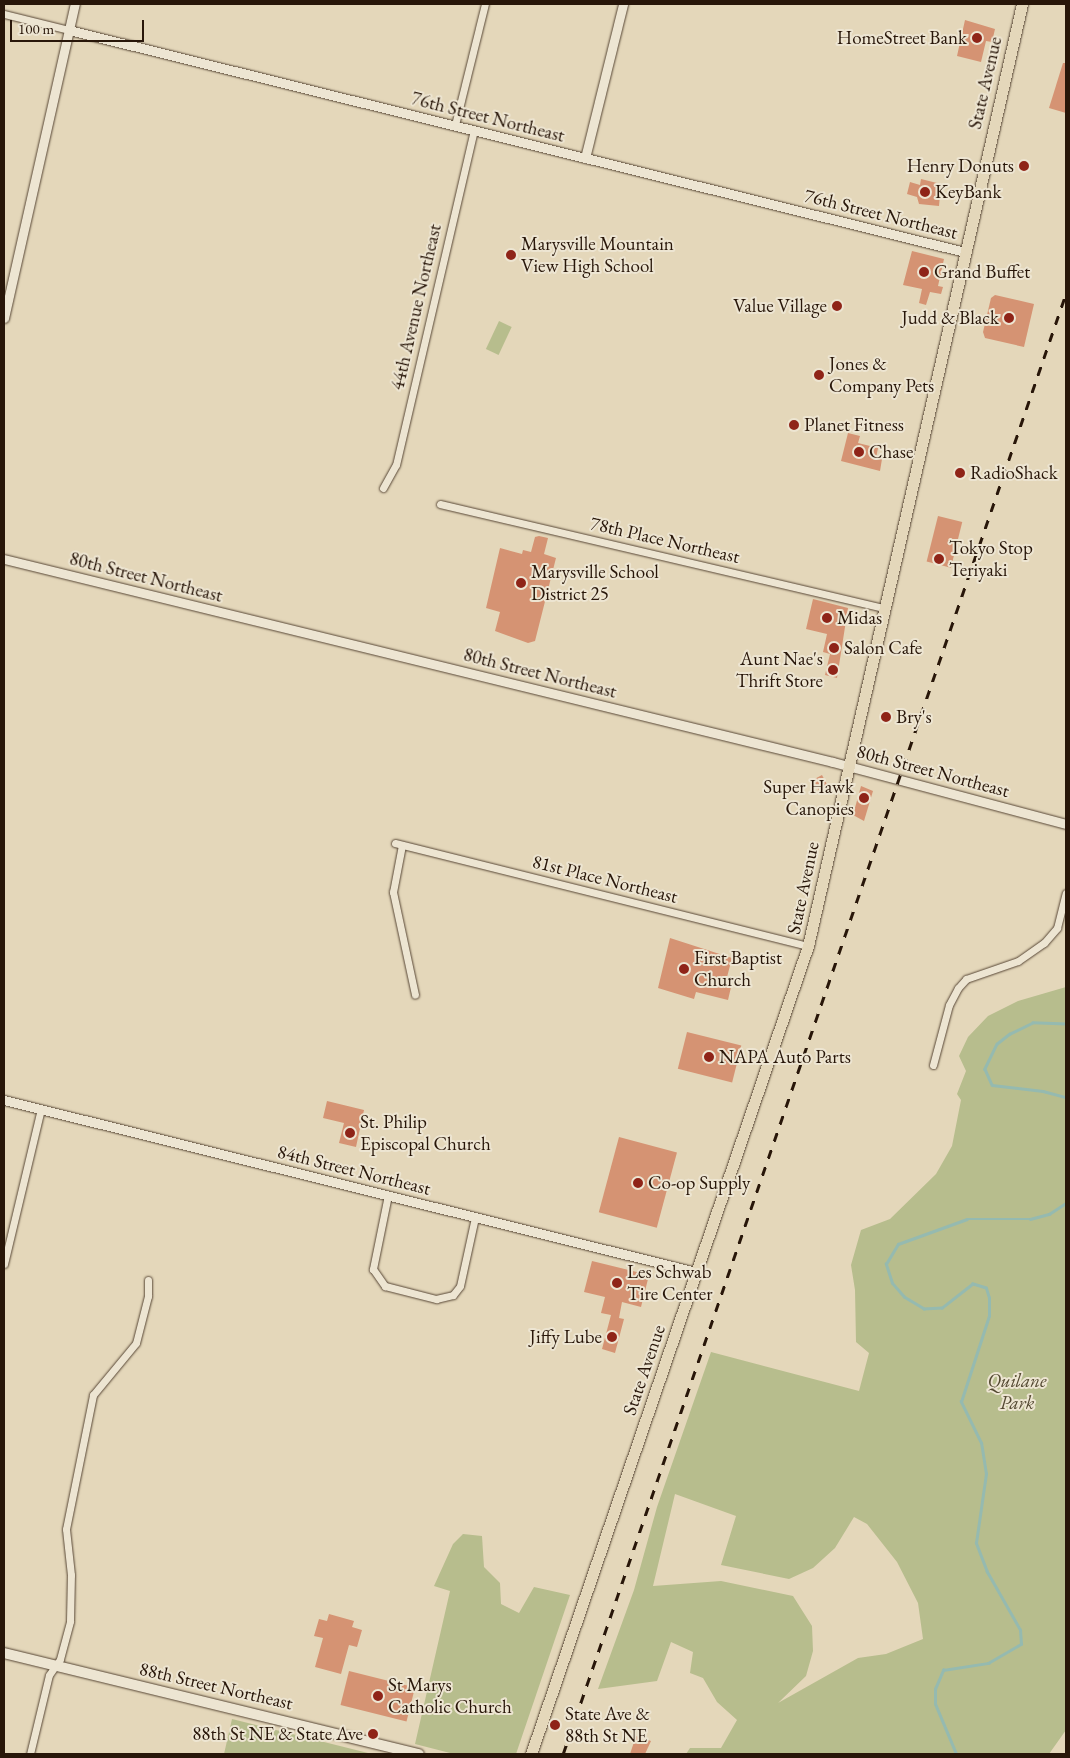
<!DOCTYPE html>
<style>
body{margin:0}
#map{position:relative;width:1070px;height:1758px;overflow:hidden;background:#e4d7ba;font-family:"EB Garamond",serif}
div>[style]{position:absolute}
.green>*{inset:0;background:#b7bd8d;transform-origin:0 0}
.stream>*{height:2.5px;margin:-1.25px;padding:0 1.25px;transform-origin:1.25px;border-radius:1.25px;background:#95bab0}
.building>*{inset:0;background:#d59373;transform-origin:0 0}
.roads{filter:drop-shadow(0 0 1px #574635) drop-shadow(0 0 1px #574635)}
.minor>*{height:7px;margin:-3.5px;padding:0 3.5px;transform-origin:3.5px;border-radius:3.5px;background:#ede5d2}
.tertiary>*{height:9px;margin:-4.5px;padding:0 4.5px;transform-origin:4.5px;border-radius:4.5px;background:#ede5d2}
.secondary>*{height:10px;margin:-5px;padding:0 5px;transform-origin:5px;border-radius:5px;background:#ede5d2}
.primary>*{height:11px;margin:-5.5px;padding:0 5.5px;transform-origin:5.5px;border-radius:5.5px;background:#e4d7ba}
.rail>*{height:2.5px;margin-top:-1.25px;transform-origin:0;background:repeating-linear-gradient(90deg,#281609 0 9px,transparent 0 18px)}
.dots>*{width:14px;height:14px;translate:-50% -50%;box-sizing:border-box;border:2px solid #ede5d2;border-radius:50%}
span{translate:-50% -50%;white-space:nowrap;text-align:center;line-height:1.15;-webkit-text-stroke:4px #ede5d2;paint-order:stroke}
.poi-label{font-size:19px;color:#281609}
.right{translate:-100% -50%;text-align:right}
.left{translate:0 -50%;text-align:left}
.street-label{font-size:19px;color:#281609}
.park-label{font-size:19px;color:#534831;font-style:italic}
.frame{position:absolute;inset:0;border:5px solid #281609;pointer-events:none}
.scale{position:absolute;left:10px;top:20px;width:134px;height:22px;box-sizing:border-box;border:2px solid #281609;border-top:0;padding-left:6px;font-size:15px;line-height:18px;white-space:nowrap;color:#281609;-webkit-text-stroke:4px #ede5d2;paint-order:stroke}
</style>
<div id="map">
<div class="green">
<div style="left:499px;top:321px;width:14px;height:31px;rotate:25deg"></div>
<div style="clip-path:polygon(evenodd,1066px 987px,1066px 1730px,1049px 1754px,686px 1754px,690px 1748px,721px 1748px,737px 1720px,717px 1702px,703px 1678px,690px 1673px,693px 1652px,671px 1642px,657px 1681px,598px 1689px,634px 1590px,657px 1507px,711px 1352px,859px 1391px,869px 1353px,856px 1342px,855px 1290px,851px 1265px,861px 1230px,890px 1219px,936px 1174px,952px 1146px,961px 1100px,957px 1094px,966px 1071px,959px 1056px,968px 1037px,988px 1016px,1018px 1001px,1066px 987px,675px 1494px,736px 1516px,721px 1565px,789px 1579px,813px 1568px,835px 1548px,854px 1517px,867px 1524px,897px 1562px,918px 1603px,923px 1639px,886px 1654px,858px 1658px,778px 1703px,806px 1676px,813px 1651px,812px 1626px,793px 1596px,721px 1581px,653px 1586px,675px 1494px)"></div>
<div style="clip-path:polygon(463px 1534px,482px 1536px,484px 1567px,500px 1583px,501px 1604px,519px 1613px,534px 1587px,570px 1595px,516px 1754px,454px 1754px,415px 1744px,450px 1591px,434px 1586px,453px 1544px)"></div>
<div style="clip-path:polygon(232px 1719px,372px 1754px,224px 1754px)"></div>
</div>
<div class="stream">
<div style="left:1066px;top:1024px;width:33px;rotate:-178deg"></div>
<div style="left:1033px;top:1023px;width:25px;rotate:154deg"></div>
<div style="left:1010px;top:1034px;width:16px;rotate:142deg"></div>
<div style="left:997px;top:1044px;width:28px;rotate:116deg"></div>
<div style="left:985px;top:1069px;width:17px;rotate:66deg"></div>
<div style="left:992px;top:1085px;width:51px;rotate:6.7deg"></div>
<div style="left:1043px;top:1091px;width:24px;rotate:15deg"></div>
<div style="left:956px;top:1754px;width:54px;rotate:-112.8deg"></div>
<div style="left:935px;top:1704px;width:15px;rotate:-90deg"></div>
<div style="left:935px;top:1689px;width:21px;rotate:-67deg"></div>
<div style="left:943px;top:1670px;width:46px;rotate:-8.8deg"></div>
<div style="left:988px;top:1663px;width:38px;rotate:-30deg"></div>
<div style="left:1021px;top:1644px;width:14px;rotate:-94deg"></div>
<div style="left:1020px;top:1630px;width:67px;rotate:-119.6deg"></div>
<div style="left:987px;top:1572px;width:31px;rotate:-111deg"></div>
<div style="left:976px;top:1543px;width:70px;rotate:-81.8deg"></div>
<div style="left:986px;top:1474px;width:31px;rotate:-99deg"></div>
<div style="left:981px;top:1443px;width:46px;rotate:-116deg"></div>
<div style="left:961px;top:1402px;width:90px;rotate:-72deg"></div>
<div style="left:989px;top:1316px;width:18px;rotate:-90deg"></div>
<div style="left:989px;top:1298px;width:10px;rotate:-107deg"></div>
<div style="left:986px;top:1288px;width:14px;rotate:-163deg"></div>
<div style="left:973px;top:1284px;width:39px;rotate:142deg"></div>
<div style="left:942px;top:1308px;width:18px;rotate:177deg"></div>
<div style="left:924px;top:1309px;width:23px;rotate:-149deg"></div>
<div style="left:904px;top:1297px;width:18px;rotate:-131deg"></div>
<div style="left:892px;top:1283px;width:20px;rotate:-108deg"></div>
<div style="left:886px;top:1264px;width:23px;rotate:-59deg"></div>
<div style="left:898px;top:1244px;width:73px;rotate:-19.9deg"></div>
<div style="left:967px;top:1219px;width:63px"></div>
<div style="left:1030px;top:1219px;width:20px;rotate:-15deg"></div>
<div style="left:1049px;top:1214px;width:20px;rotate:-33deg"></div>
</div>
<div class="building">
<div style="clip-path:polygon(965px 20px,995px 29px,992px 42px,986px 41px,981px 62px,957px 56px)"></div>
<div style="clip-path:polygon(1063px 63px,1066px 63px,1066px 113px,1049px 108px)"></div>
<div style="clip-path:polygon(921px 179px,941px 184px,939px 206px,919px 204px,917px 197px,907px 194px,910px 182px,920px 185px)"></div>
<div style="clip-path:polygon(912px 251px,944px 259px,938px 286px,943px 287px,941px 294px,930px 292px,926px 305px,919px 303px,922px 289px,903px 285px)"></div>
<div style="clip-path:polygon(995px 295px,1034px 304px,1024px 347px,985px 338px,983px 332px,991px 298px)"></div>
<div style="clip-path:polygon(848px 433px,860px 436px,858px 443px,878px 448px,876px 458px,882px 459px,880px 471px,841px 461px)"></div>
<div style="left:938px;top:516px;width:25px;height:47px;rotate:14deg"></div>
<div style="clip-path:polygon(539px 536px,548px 538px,544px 554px,556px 558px,535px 641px,528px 643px,495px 631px,500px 612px,486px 608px,500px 548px,522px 554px,523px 550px,531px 552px,535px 537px)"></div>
<div style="clip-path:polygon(813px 599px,848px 608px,837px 678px,825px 675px,830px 654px,823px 652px,827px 634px,806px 629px)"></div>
<div style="left:822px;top:775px;width:15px;height:10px;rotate:62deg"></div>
<div style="clip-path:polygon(861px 786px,873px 791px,864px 821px,853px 815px)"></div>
<div style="clip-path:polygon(670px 938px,732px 958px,726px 981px,732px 983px,728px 1000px,696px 992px,694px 999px,658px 988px)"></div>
<div style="left:687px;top:1032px;width:56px;height:38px;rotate:14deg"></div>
<div style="clip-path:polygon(327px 1101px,364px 1110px,356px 1147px,339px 1143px,344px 1123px,323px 1118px)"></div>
<div style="left:619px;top:1137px;width:60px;height:78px;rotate:15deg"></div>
<div style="clip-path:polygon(592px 1261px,649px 1275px,641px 1307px,622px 1302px,619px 1318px,624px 1319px,615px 1353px,602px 1349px,611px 1315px,601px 1313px,605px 1297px,584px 1292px)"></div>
<div style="clip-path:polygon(329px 1614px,354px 1621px,352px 1627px,362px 1630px,357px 1647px,349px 1645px,341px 1674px,315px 1667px,323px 1638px,314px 1636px,319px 1619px,327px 1621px)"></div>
<div style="left:349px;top:1671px;width:68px;height:35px;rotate:14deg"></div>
<div style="clip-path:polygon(636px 1736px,651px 1741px,645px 1754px,630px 1754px)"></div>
</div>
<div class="roads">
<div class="minor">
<div style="left:4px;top:14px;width:67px;rotate:13.8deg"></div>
<div style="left:455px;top:125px;width:125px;rotate:-76.1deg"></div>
<div style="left:383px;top:488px;width:26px;rotate:-61deg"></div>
<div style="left:396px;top:465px;width:344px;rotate:-76.9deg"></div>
<div style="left:440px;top:504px;width:456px;rotate:13.2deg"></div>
<div style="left:395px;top:843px;width:426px;rotate:14deg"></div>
<div style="left:402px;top:845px;width:48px;rotate:100.8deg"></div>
<div style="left:393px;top:892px;width:105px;rotate:77.9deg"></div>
<div style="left:933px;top:1065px;width:62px;rotate:-75.1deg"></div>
<div style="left:949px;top:1005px;width:19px;rotate:-62deg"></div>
<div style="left:958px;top:988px;width:12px;rotate:-48deg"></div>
<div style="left:966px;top:979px;width:55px;rotate:-19.1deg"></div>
<div style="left:1018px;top:961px;width:32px;rotate:-35deg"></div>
<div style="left:1044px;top:943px;width:20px;rotate:-49deg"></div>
<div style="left:1057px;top:928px;width:36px;rotate:-76deg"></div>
<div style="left:388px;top:1195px;width:76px;rotate:101.5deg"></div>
<div style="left:373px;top:1269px;width:21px;rotate:55deg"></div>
<div style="left:385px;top:1286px;width:53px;rotate:14.3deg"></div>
<div style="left:436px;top:1299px;width:17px;rotate:-13deg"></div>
<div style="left:453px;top:1295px;width:11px;rotate:-52deg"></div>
<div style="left:460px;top:1286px;width:71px;rotate:-77.7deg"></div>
<div style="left:4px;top:1264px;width:159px;rotate:-76.6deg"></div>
<div style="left:30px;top:1754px;width:81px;rotate:-76.5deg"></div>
<div style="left:49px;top:1675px;width:19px;rotate:-55deg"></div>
<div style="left:60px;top:1659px;width:39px;rotate:-75deg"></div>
<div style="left:70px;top:1621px;width:46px;rotate:-88.8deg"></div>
<div style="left:71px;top:1575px;width:46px;rotate:-96.2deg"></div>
<div style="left:66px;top:1529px;width:137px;rotate:-78.6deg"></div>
<div style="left:93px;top:1395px;width:67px;rotate:-50.4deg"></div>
<div style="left:136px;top:1343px;width:49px;rotate:-75.7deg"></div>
<div style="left:148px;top:1296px;width:16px;rotate:-90deg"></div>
</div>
<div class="tertiary">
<div style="left:69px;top:30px;width:923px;rotate:13.92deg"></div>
<div style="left:585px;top:158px;width:159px;rotate:-76.1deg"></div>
<div style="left:4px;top:318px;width:322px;rotate:-77.3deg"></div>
<div style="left:4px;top:559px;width:853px;rotate:13.76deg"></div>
<div style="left:833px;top:762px;width:241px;rotate:14.9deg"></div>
<div style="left:4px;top:1100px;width:713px;rotate:13.96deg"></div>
</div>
<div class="secondary">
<div style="left:4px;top:1653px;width:427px;rotate:13.7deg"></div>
</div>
<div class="primary">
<div style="left:531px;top:1754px;width:854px;rotate:-71.08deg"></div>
<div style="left:808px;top:946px;width:966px;rotate:-77.2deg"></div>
</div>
</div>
<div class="rail">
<div style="left:563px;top:1754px;width:1545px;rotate:-71deg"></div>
</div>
<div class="dots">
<div style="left:977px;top:38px;background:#8f2418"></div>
<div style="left:1024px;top:166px;background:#8f2418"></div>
<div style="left:925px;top:192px;background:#8f2418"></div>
<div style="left:511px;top:255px;background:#8f2418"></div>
<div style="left:924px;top:272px;background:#8f2418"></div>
<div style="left:837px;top:306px;background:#8f2418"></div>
<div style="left:1009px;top:318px;background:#8f2418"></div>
<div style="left:819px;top:375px;background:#8f2418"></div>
<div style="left:794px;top:425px;background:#8f2418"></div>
<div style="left:859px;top:452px;background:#8f2418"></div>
<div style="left:960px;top:473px;background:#8f2418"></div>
<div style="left:939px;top:559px;background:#8f2418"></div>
<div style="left:521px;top:583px;background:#8f2418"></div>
<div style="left:827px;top:618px;background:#8f2418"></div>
<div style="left:834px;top:648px;background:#8f2418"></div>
<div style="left:833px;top:670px;background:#8f2418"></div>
<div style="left:886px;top:717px;background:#8f2418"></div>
<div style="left:864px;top:798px;background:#8f2418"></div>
<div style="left:684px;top:969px;background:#8f2418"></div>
<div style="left:709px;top:1057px;background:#8f2418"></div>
<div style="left:350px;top:1133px;background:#8f2418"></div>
<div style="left:638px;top:1183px;background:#8f2418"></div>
<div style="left:617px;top:1283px;background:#8f2418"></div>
<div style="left:612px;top:1337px;background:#8f2418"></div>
<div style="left:378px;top:1696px;background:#8f2418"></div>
<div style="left:555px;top:1725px;background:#8f2418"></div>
<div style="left:373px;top:1734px;background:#8f2418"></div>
</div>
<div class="poi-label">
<span class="right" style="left:967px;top:38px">HomeStreet Bank</span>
<span class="right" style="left:1014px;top:166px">Henry Donuts</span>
<span class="left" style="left:935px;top:192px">KeyBank</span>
<span class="left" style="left:521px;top:255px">Marysville Mountain<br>View High School</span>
<span class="left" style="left:934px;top:272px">Grand Buffet</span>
<span class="right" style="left:827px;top:306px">Value Village</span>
<span class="right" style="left:999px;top:318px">Judd &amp; Black</span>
<span class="left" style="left:829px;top:375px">Jones &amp;<br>Company Pets</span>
<span class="left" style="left:804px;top:425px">Planet Fitness</span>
<span class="left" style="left:869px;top:452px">Chase</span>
<span class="left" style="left:970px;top:473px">RadioShack</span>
<span class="left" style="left:949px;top:559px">Tokyo Stop<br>Teriyaki</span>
<span class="left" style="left:531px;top:583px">Marysville School<br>District 25</span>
<span class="left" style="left:837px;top:618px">Midas</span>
<span class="left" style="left:844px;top:648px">Salon Cafe</span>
<span class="right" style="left:823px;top:670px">Aunt Nae's<br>Thrift Store</span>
<span class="left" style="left:896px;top:717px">Bry's</span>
<span class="right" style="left:854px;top:798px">Super Hawk<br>Canopies</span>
<span class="left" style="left:694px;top:969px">First Baptist<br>Church</span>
<span class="left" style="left:719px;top:1057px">NAPA Auto Parts</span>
<span class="left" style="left:360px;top:1133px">St. Philip<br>Episcopal Church</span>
<span class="left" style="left:648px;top:1183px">Co-op Supply</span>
<span class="left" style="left:627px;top:1283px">Les Schwab<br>Tire Center</span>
<span class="right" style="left:602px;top:1337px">Jiffy Lube</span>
<span class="left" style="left:388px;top:1696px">St Marys<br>Catholic Church</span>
<span class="left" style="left:565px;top:1725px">State Ave &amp;<br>88th St NE</span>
<span class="right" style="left:363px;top:1734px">88th St NE &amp; State Ave</span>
</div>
<div class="street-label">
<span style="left:985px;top:83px;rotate:-77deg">State Avenue</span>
<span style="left:488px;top:117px;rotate:14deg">76th Street Northeast</span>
<span style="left:881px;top:214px;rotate:14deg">76th Street Northeast</span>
<span style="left:416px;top:307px;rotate:-77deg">44th Avenue Northeast</span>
<span style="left:665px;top:540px;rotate:13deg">78th Place Northeast</span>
<span style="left:146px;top:577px;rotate:14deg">80th Street Northeast</span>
<span style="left:540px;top:673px;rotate:14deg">80th Street Northeast</span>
<span style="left:933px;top:771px;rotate:15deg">80th Street Northeast</span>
<span style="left:605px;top:879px;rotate:14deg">81st Place Northeast</span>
<span style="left:803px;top:888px;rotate:-78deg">State Avenue</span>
<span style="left:354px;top:1170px;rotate:14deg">84th Street Northeast</span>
<span style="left:644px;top:1370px;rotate:-71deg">State Avenue</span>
<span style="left:216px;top:1686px;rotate:13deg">88th Street Northeast</span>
</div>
<div class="park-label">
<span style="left:1017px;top:1392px">Quilane<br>Park</span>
</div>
<div class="frame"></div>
<div class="scale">100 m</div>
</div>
